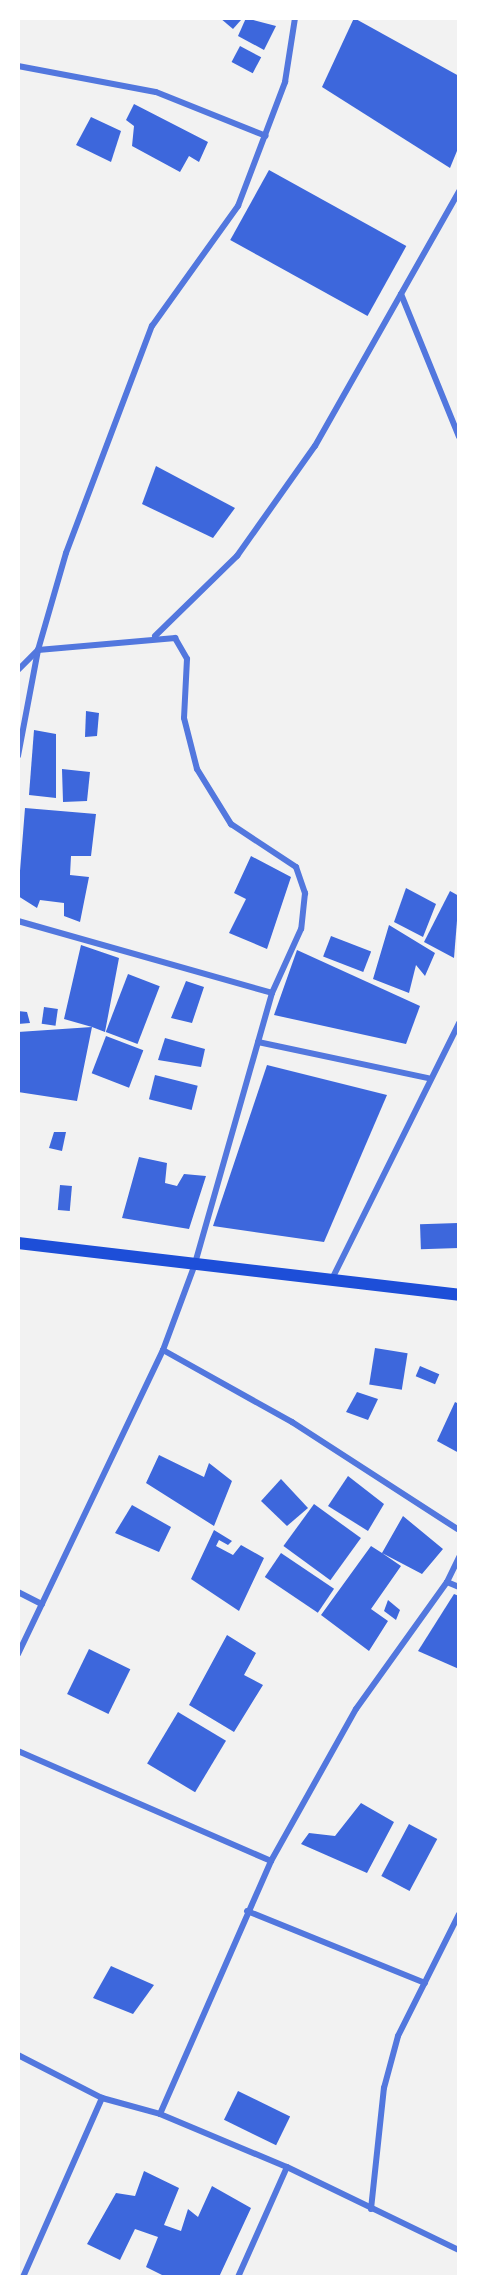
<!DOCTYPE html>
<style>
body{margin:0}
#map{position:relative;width:477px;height:2295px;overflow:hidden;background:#f2f2f2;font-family:"Zilla Slab",serif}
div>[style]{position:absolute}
.building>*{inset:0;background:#3d67dc;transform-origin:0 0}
.minor>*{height:6px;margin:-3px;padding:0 3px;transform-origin:3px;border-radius:3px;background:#5277de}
.secondary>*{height:12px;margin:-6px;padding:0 6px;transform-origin:6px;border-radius:6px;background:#1d4ed8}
span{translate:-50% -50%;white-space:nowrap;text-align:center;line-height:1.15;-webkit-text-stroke:6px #fff;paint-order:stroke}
.frame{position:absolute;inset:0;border:20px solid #fff;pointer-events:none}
</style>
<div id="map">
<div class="building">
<div style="clip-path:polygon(220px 18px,238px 18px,241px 20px,233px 29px)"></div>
<div style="clip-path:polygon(246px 18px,276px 26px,264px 50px,238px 36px)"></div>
<div style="clip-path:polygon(354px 18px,459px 76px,459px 146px,450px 168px,322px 87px)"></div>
<div style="left:240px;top:46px;width:24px;height:18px;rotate:28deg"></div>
<div style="clip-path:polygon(134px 104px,208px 142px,199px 162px,189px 156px,180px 172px,132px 146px,134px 126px,126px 120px)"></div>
<div style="clip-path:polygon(91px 117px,121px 131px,111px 162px,76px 145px)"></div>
<div style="left:269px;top:170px;width:157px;height:80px;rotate:29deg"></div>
<div style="clip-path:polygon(156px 466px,235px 508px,213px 538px,142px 504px)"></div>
<div style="clip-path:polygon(86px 711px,99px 713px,97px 736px,85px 737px)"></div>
<div style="clip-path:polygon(34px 730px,56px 734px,56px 798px,29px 795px)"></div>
<div style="clip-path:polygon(62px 769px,90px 772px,87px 801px,63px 802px)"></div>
<div style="clip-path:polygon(25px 808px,96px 814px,91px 856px,71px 856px,70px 875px,89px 877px,80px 922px,64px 916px,64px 903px,40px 900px,37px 908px,18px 896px)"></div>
<div style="clip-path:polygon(251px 856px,291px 877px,267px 949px,229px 933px,246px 899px,234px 893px)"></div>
<div style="clip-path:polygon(406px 888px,436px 904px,423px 937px,394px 922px)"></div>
<div style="clip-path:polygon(450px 891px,459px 896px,454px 958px,424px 942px)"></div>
<div style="clip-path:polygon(389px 925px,435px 953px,425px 976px,416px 965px,409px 993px,373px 979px)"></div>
<div style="left:331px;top:936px;width:43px;height:22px;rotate:21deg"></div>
<div style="clip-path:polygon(81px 945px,119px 958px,105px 1032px,92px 1027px,77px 1101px,18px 1092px,18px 1032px,92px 1027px,64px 1019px)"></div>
<div style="clip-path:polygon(297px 950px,420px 1006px,406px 1044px,274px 1015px)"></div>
<div style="left:128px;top:974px;width:34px;height:62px;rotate:21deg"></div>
<div style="clip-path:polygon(186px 981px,204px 987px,192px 1023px,171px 1018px)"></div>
<div style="left:44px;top:1007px;width:14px;height:17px;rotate:8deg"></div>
<div style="clip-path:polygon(18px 1011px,27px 1012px,30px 1023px,18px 1024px)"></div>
<div style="left:106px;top:1036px;width:40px;height:40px;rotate:21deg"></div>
<div style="clip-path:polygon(165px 1038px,205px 1049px,201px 1067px,158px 1060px)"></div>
<div style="clip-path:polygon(267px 1065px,387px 1095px,324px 1242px,213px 1226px)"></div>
<div style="left:155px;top:1075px;width:44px;height:25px;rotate:14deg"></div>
<div style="clip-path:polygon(54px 1132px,66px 1132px,62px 1151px,49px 1148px)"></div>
<div style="clip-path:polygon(139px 1157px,167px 1163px,165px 1183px,177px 1186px,184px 1174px,206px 1176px,189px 1229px,122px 1218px)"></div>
<div style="left:60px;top:1185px;width:12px;height:25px;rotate:5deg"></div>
<div style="left:458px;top:1223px;width:25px;height:38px;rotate:88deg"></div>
<div style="left:375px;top:1348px;width:33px;height:37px;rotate:9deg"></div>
<div style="left:420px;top:1366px;width:21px;height:11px;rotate:23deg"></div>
<div style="clip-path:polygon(357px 1392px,378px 1399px,368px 1420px,346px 1412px)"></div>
<div style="clip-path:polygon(455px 1402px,459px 1404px,459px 1453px,437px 1441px)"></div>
<div style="clip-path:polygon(159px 1455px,204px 1477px,209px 1463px,232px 1481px,214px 1526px,146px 1483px)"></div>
<div style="clip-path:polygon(348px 1476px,384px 1504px,368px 1531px,328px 1506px)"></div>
<div style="clip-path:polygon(281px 1479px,308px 1508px,287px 1526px,261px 1501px)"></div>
<div style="left:314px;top:1504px;width:58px;height:52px;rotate:36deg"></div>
<div style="clip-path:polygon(132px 1505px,171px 1527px,159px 1552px,115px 1533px)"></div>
<div style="clip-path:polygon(403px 1516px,443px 1549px,422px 1574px,382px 1553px,401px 1566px,371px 1609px,388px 1621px,369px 1651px,321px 1615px,371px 1546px,382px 1553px)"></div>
<div style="clip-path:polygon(214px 1530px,232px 1541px,228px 1545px,219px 1540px,216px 1546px,233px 1555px,241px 1545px,264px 1558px,239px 1611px,191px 1579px)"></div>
<div style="left:281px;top:1553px;width:64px;height:29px;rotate:34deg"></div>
<div style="clip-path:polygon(454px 1594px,459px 1596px,459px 1669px,418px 1651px)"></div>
<div style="clip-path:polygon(388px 1600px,400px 1610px,396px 1620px,384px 1611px)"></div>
<div style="clip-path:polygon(227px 1635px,256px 1653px,244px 1675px,263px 1685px,234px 1732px,189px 1705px)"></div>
<div style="left:89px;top:1649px;width:46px;height:50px;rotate:26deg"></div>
<div style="left:178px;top:1712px;width:56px;height:60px;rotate:31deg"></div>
<div style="clip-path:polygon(361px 1803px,394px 1822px,367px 1873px,301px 1844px,309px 1833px,335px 1836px)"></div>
<div style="left:409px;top:1824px;width:32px;height:59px;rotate:28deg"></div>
<div style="clip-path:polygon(111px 1966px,154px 1985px,133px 2014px,93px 1998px)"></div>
<div style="left:238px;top:2091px;width:58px;height:32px;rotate:26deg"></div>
<div style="clip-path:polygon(144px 2171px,179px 2188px,164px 2225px,181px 2231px,188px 2209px,198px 2217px,212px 2186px,251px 2208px,219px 2277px,166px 2277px,146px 2267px,158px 2237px,135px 2229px,120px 2260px,87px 2244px,116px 2193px,135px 2196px)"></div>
</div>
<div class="minor">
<div style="left:18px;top:66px;width:140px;rotate:10.7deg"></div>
<div style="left:156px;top:92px;width:118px;rotate:21.8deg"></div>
<div style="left:401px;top:294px;width:154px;rotate:67.9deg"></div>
<div style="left:155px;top:636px;width:115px;rotate:-44.3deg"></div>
<div style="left:237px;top:556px;width:135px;rotate:-54.7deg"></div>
<div style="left:315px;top:446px;width:293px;rotate:-60.5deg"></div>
<div style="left:18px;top:670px;width:28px;rotate:-45deg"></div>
<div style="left:38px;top:650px;width:138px;rotate:-5deg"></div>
<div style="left:175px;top:638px;width:24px;rotate:60deg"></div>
<div style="left:187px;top:659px;width:59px;rotate:92.9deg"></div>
<div style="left:184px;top:718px;width:53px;rotate:75.7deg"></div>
<div style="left:197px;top:769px;width:65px;rotate:58.3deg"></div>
<div style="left:231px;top:824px;width:78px;rotate:33.5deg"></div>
<div style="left:296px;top:867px;width:28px;rotate:71deg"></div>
<div style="left:305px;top:893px;width:36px;rotate:96deg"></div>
<div style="left:301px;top:929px;width:70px;rotate:114.4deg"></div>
<div style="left:272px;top:993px;width:282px;rotate:105.9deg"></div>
<div style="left:195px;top:1264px;width:92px;rotate:110.4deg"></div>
<div style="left:163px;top:1350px;width:337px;rotate:115.5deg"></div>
<div style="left:18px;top:756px;width:108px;rotate:-79.3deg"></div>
<div style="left:38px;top:650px;width:101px;rotate:-73.9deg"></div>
<div style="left:66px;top:553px;width:243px;rotate:-69.3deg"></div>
<div style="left:152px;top:326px;width:148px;rotate:-54.4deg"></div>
<div style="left:238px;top:206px;width:133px;rotate:-69.2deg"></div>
<div style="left:285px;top:82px;width:65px;rotate:-81.1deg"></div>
<div style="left:18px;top:921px;width:264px;rotate:15.8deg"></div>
<div style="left:258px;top:1042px;width:174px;rotate:12deg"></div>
<div style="left:332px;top:1279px;width:286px;rotate:-63.6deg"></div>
<div style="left:163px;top:1350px;width:148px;rotate:29.2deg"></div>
<div style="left:292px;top:1422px;width:199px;rotate:32.9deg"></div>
<div style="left:447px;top:1582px;width:13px;rotate:23deg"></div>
<div style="left:18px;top:1592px;width:27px;rotate:27deg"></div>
<div style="left:18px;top:1751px;width:276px;rotate:23.5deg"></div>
<div style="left:247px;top:1911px;width:192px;rotate:22deg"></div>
<div style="left:18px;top:2055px;width:94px;rotate:27.1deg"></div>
<div style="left:102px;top:2098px;width:60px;rotate:15.4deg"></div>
<div style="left:160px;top:2114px;width:138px;rotate:22.7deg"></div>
<div style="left:287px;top:2167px;width:191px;rotate:25.8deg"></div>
<div style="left:160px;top:2114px;width:276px;rotate:-66.3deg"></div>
<div style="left:271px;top:1861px;width:174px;rotate:-60.8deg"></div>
<div style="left:356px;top:1709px;width:156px;rotate:-54.4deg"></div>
<div style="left:447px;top:1582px;width:28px;rotate:-64deg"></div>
<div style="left:371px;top:2209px;width:122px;rotate:-83.9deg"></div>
<div style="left:384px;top:2088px;width:54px;rotate:-74.9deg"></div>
<div style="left:398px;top:2036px;width:136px;rotate:-63.4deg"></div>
<div style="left:23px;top:2277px;width:196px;rotate:-66.2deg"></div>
<div style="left:238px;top:2277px;width:120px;rotate:-66deg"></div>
</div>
<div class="secondary">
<div style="left:18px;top:1243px;width:444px;rotate:6.7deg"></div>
</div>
<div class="frame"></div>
</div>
